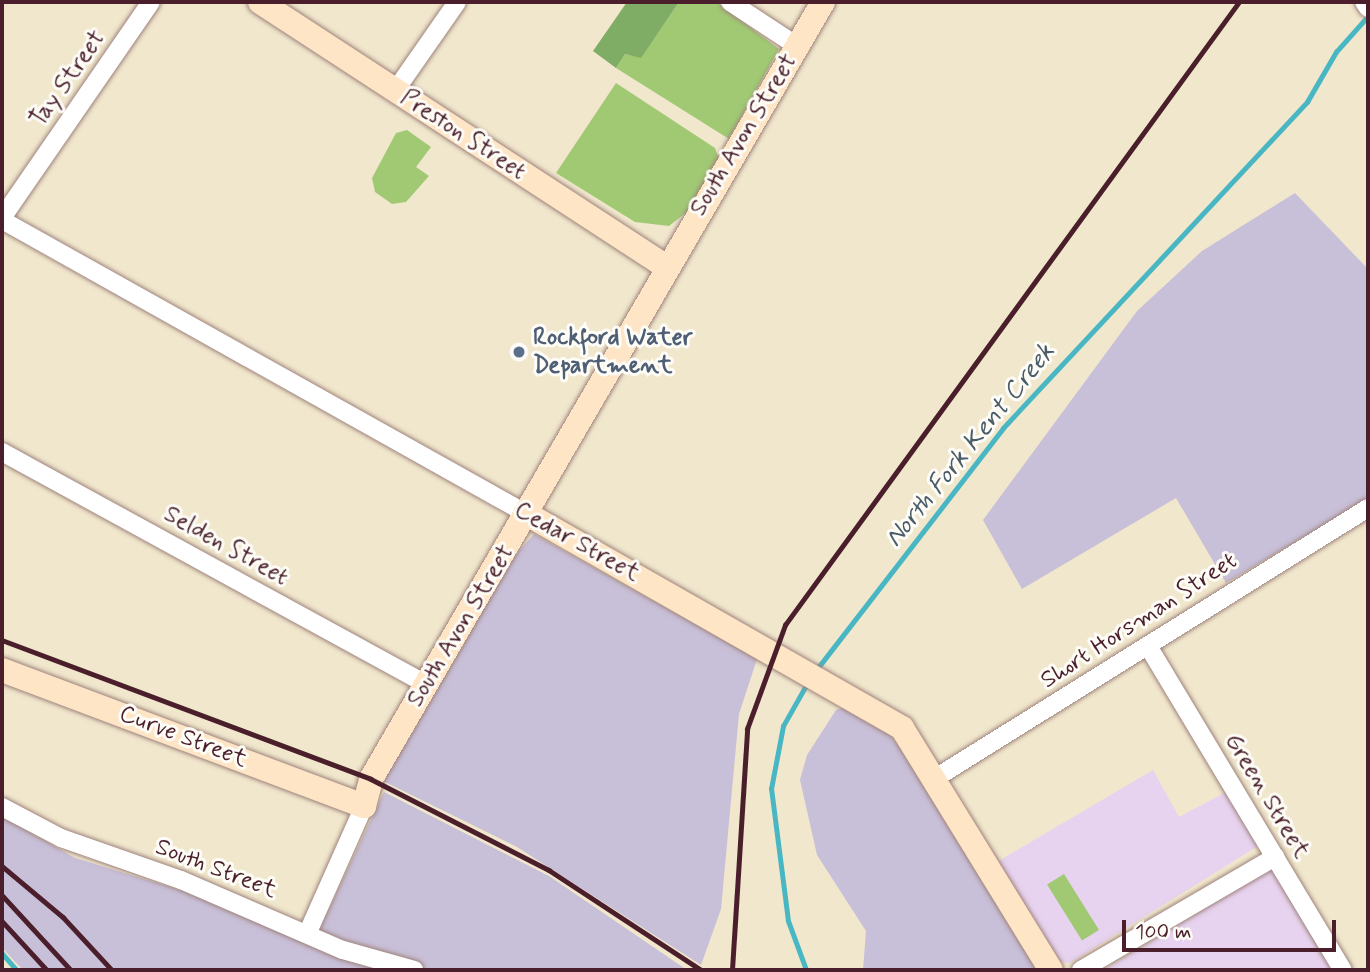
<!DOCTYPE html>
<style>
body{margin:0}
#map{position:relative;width:1370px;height:972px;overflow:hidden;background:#f1e7cd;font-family:Mynerve,sans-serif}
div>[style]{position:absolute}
.built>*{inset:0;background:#e7d2ef}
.industrial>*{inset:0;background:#c8bfd8}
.green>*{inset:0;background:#a1c974;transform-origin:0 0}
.forest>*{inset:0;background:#80ad66}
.stream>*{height:4.5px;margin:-2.25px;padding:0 2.25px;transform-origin:2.25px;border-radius:2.25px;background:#49b7c3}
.roads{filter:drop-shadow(0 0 2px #9e837c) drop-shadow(0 0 2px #9e837c)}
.street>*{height:18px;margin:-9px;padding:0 9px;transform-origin:9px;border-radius:9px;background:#fff}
.secondary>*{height:24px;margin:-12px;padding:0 12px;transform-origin:12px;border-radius:12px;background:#fee5c5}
.rail>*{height:4.5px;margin:-2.25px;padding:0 2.25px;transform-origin:2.25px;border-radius:2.25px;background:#4a1f2b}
.dots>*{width:19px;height:19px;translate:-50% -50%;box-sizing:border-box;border:4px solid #fdfcf7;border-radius:50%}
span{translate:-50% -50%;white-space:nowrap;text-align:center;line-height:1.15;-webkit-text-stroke:6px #fdfcf7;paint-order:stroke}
.street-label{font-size:24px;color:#4a1f2b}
.service-label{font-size:24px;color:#4e5e75;font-weight:700}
.left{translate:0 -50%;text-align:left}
.water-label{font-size:26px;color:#4a5c68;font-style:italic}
.frame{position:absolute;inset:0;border:4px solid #4a1f2b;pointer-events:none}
.scale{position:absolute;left:1122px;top:920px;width:214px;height:32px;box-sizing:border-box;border:4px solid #4a1f2b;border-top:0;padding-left:9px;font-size:21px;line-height:24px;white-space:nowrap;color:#4a1f2b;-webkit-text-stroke:5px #fdfcf7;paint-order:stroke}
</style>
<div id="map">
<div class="built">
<div style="clip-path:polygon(1153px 770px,1179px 817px,1228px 791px,1258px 846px,1070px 963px,1058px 961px,997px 862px)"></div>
<div style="clip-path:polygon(1271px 868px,1279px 869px,1340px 970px,1104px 970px)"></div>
</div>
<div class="industrial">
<div style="clip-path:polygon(1295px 193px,1368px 269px,1368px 499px,1226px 583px,1176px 498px,1022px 589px,983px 520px,1137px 311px,1202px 251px)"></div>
<div style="clip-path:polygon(534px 534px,757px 659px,739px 714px,721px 909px,701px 965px,517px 847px,383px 781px,511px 560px)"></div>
<div style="clip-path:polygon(845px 707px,887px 732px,903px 751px,1037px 970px,863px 970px,866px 931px,817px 855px,800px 780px,807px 755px,836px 710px)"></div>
<div style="clip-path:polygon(384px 792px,549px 876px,687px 970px,23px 970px,2px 948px,2px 816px,75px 858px,220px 902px,313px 943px)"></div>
</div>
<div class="green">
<div style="clip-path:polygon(679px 2px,716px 2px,779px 49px,729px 139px,616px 68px,625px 54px,641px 57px)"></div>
<div style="clip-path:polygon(616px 83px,715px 148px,719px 159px,688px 211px,669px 226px,635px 222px,556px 173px)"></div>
<div style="clip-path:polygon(407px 130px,431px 147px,416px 167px,429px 176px,406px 202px,392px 204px,375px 192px,372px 178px,396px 133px)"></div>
<div style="left:1064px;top:874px;width:66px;height:20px;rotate:58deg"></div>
</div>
<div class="forest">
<div style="clip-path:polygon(627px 2px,679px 2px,641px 58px,625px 54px,616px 68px,593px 51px)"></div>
</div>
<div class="stream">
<div style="left:817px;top:669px;width:304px;rotate:-52.3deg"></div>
<div style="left:1003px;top:428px;width:446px;rotate:-47deg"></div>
<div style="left:1307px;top:102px;width:58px;rotate:-59.9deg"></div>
<div style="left:1336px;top:52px;width:48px;rotate:-48.4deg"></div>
<div style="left:2px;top:953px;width:23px;rotate:49deg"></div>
<div style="left:806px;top:970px;width:52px;rotate:-110.2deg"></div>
<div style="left:788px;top:921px;width:133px;rotate:-97.3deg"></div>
<div style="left:771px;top:789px;width:64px;rotate:-79.2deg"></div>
<div style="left:783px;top:726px;width:51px;rotate:-60.4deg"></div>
</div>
<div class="roads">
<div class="street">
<div style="left:730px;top:2px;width:80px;rotate:33.3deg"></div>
<div style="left:1364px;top:2px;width:7px;rotate:56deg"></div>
<div style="left:395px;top:91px;width:108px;rotate:-55.1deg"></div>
<div style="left:2px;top:218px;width:262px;rotate:-55.4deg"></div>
<div style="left:2px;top:220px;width:602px;rotate:29.25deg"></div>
<div style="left:2px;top:452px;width:483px;rotate:28.7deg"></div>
<div style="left:1148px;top:646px;width:378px;rotate:59deg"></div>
<div style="left:937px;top:777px;width:508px;rotate:-31.97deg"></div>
<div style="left:2px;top:807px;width:67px;rotate:27.7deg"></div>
<div style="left:61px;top:838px;width:127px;rotate:19.3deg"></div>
<div style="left:181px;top:880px;width:176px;rotate:23.4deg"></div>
<div style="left:343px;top:950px;width:74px;rotate:15.7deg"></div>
<div style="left:308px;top:932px;width:138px;rotate:-66deg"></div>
<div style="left:1081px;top:970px;width:225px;rotate:-30.2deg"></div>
</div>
<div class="secondary">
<div style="left:260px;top:2px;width:485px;rotate:33.1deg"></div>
<div style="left:527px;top:514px;width:432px;rotate:29.7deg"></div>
<div style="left:902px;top:728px;width:284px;rotate:58.4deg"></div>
<div style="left:2px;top:670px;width:387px;rotate:20.6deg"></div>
<div style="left:364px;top:806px;width:28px;rotate:-75deg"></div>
<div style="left:371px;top:779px;width:899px;rotate:-59.81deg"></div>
</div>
</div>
<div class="rail">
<div style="left:2px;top:640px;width:394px;rotate:20.6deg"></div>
<div style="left:371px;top:779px;width:200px;rotate:27.1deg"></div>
<div style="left:549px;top:870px;width:182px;rotate:33.3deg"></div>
<div style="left:2px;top:866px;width:80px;rotate:39.9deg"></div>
<div style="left:63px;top:917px;width:72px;rotate:47.2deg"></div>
<div style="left:2px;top:895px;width:102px;rotate:47.4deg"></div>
<div style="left:2px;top:921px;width:67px;rotate:47.4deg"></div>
<div style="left:732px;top:970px;width:241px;rotate:-86.4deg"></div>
<div style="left:747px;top:729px;width:111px;rotate:-69.9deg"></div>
<div style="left:785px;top:625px;width:771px;rotate:-53.92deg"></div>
</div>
<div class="dots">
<div style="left:519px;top:352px;background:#5c6f8a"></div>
</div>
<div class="street-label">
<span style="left:68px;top:79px;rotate:-55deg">Tay Street</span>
<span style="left:463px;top:135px;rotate:33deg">Preston Street</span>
<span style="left:744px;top:135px;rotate:-59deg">South Avon Street</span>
<span style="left:577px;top:542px;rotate:29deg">Cedar Street</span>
<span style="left:226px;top:546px;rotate:29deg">Selden Street</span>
<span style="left:1139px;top:621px;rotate:-33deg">Short Horsman Street</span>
<span style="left:461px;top:626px;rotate:-59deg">South Avon Street</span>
<span style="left:183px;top:737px;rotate:21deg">Curve Street</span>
<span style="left:1267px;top:796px;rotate:59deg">Green Street</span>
<span style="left:216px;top:869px;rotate:21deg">South Street</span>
</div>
<div class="service-label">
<span class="left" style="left:533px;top:352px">Rockford Water<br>Department</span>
</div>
<div class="water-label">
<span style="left:971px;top:446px;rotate:-51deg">North Fork Kent Creek</span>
</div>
<div class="frame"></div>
<div class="scale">100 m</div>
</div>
